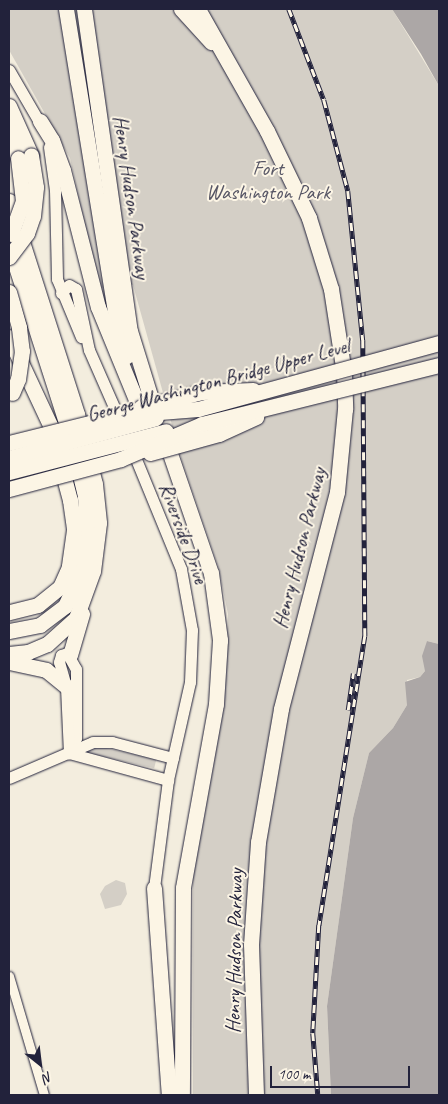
<!DOCTYPE html>
<style>
body{margin:0}
#map{position:relative;width:448px;height:1104px;overflow:hidden;background:#f3edde;font-family:Caveat,sans-serif}
div>[style]{position:absolute}
.green>*{inset:0;background:#d4cfc6;transform-origin:0 0}
.water>*{inset:0;background:#aca7a6}
.roads{filter:drop-shadow(0 0 1px #22223b) drop-shadow(0 0 1px #22223b)}
.street>*{height:9px;margin:-4.5px;padding:0 4.5px;transform-origin:4.5px;border-radius:4.5px;background:#fcf5e5}
.secondary>*{height:11px;margin:-5.5px;padding:0 5.5px;transform-origin:5.5px;border-radius:5.5px;background:#fcf5e5}
.highway>*{height:15px;margin:-7.5px;padding:0 7.5px;transform-origin:7.5px;border-radius:7.5px;background:#fcf5e5}
.rail>*{height:4.5px;margin-top:-2.25px;transform-origin:0;background:repeating-linear-gradient(90deg,#fcf5e5 0 8px,#22223b 0 16px);box-sizing:border-box;border-block:1px solid #22223b}
.bridges{filter:drop-shadow(0 0 1px #22223b) drop-shadow(0 0 1px #22223b)}
.highway-bridge>*{height:15px;margin:-7.5px;padding:0 7.5px;transform-origin:7.5px;border-radius:7.5px;background:#fcf5e5}
span{translate:-50% -50%;white-space:nowrap;text-align:center;line-height:1.15;-webkit-text-stroke:4px #fcf5e5;paint-order:stroke}
.park-label{font-size:21px;color:#575665}
.street-label{font-size:21px;color:#22223b}
.frame{position:absolute;inset:0;border:10px solid #22223b;pointer-events:none}
.north{position:absolute;left:15px;top:1039px;width:50px;height:50px;-webkit-text-stroke:4px #fcf5e5;paint-order:stroke;rotate:151deg;font-size:14px;font-weight:700;line-height:20px;text-align:center;color:#22223b}
.north::after{content:'';display:block;margin:auto;width:18px;height:22px;background:#22223b;clip-path:polygon(50% 0,100% 100%,50% 72%,0 100%)}
.scale{position:absolute;left:270px;top:1066px;width:140px;height:22px;box-sizing:border-box;border:2px solid #22223b;border-top:0;padding-left:6px;font-size:15px;line-height:18px;white-space:nowrap;color:#22223b;-webkit-text-stroke:4px #fcf5e5;paint-order:stroke}
</style>
<div id="map">
<div class="green">
<div style="clip-path:polygon(9px 9px,392px 9px,439px 86px,439px 644px,427px 641px,425px 671px,420px 677px,407px 680px,407px 705px,393px 728px,369px 753px,353px 818px,327px 1006px,331px 1095px,193px 1095px,193px 854px,225px 679px,228px 614px,218px 566px,182px 461px,133px 285px,99px 288px,70px 158px,9px 50px)"></div>
<div style="left:89px;top:744px;width:69px;height:9px;rotate:13deg"></div>
<div style="clip-path:polygon(116px 880px,125px 883px,127px 894px,121px 905px,105px 909px,100px 894px,105px 886px)"></div>
</div>
<div class="water">
<div style="clip-path:polygon(392px 9px,439px 9px,439px 86px,421px 54px)"></div>
<div style="clip-path:polygon(427px 641px,439px 644px,439px 1095px,331px 1095px,327px 1006px,353px 818px,369px 753px,393px 728px,407px 705px,405px 682px,420px 677px,425px 671px,422px 656px)"></div>
</div>
<div class="roads">
<div class="street">
<div style="left:9px;top:976px;width:124px;rotate:73.6deg"></div>
</div>
<div class="secondary">
<div style="left:9px;top:70px;width:66px;rotate:59.9deg"></div>
<div style="left:49px;top:147px;width:43px;rotate:82.1deg"></div>
<div style="left:55px;top:190px;width:89px;rotate:88.7deg"></div>
<div style="left:57px;top:279px;width:63px;rotate:67.5deg"></div>
<div style="left:61px;top:293px;width:11px;rotate:-45deg"></div>
<div style="left:69px;top:285px;width:8px;rotate:30deg"></div>
<div style="left:76px;top:289px;width:62px;rotate:78deg"></div>
<div style="left:89px;top:350px;width:80px;rotate:66.3deg"></div>
<div style="left:131px;top:447px;width:132px;rotate:67.7deg"></div>
<div style="left:181px;top:569px;width:62px;rotate:79.8deg"></div>
<div style="left:192px;top:630px;width:52px;rotate:92.2deg"></div>
<div style="left:190px;top:682px;width:100px;rotate:102.7deg"></div>
<div style="left:168px;top:780px;width:109px;rotate:97.4deg"></div>
<div style="left:67px;top:653px;width:18px;rotate:61deg"></div>
<div style="left:76px;top:669px;width:69px;rotate:90deg"></div>
<div style="left:76px;top:738px;width:17px;rotate:115deg"></div>
<div style="left:69px;top:753px;width:67px;rotate:-92.6deg"></div>
<div style="left:66px;top:686px;width:25px;rotate:-106deg"></div>
<div style="left:59px;top:662px;width:7px;rotate:-74deg"></div>
<div style="left:61px;top:655px;width:6px;rotate:-18deg"></div>
<div style="left:69px;top:753px;width:103px;rotate:15.3deg"></div>
<div style="left:9px;top:778px;width:91px;rotate:-23.2deg"></div>
<div style="left:93px;top:742px;width:19px"></div>
<div style="left:112px;top:742px;width:63px;rotate:14.7deg"></div>
</div>
<div class="highway">
<div style="left:66px;top:9px;width:305px;rotate:80.8deg"></div>
<div style="left:115px;top:310px;width:48px;rotate:76.8deg"></div>
<div style="left:84px;top:9px;width:325px;rotate:81.9deg"></div>
<div style="left:130px;top:331px;width:88px;rotate:72.8deg"></div>
<div style="left:181px;top:9px;width:45px;rotate:47.7deg"></div>
<div style="left:198px;top:9px;width:140px;rotate:60.5deg"></div>
<div style="left:267px;top:131px;width:97px;rotate:64.2deg"></div>
<div style="left:309px;top:218px;width:74px;rotate:72.8deg"></div>
<div style="left:331px;top:289px;width:85px;rotate:81.2deg"></div>
<div style="left:344px;top:373px;width:36px;rotate:88deg"></div>
<div style="left:345px;top:409px;width:83px;rotate:95.5deg"></div>
<div style="left:337px;top:492px;width:224px;rotate:104.5deg"></div>
<div style="left:281px;top:709px;width:135px;rotate:99.8deg"></div>
<div style="left:258px;top:842px;width:102px;rotate:93.9deg"></div>
<div style="left:251px;top:944px;width:151px;rotate:88.1deg"></div>
<div style="left:9px;top:106px;width:54px;rotate:65.8deg"></div>
<div style="left:40px;top:121px;width:22px;rotate:58deg"></div>
<div style="left:52px;top:140px;width:32px;rotate:70deg"></div>
<div style="left:63px;top:170px;width:141px;rotate:75.7deg"></div>
<div style="left:98px;top:307px;width:121px;rotate:67.7deg"></div>
<div style="left:9px;top:130px;width:29px;rotate:72deg"></div>
<div style="left:9px;top:201px;width:224px;rotate:72.3deg"></div>
<div style="left:77px;top:414px;width:72px;rotate:75.6deg"></div>
<div style="left:95px;top:484px;width:39px;rotate:84deg"></div>
<div style="left:99px;top:523px;width:48px;rotate:97.1deg"></div>
<div style="left:93px;top:571px;width:50px;rotate:109.9deg"></div>
<div style="left:76px;top:618px;width:39px;rotate:138deg"></div>
<div style="left:47px;top:644px;width:21px;rotate:157deg"></div>
<div style="left:28px;top:652px;width:19px;rotate:174deg"></div>
<div style="left:9px;top:245px;width:203px;rotate:72.2deg"></div>
<div style="left:71px;top:438px;width:60px;rotate:76.4deg"></div>
<div style="left:85px;top:496px;width:35px;rotate:87deg"></div>
<div style="left:87px;top:531px;width:46px;rotate:100.1deg"></div>
<div style="left:79px;top:576px;width:33px;rotate:115deg"></div>
<div style="left:65px;top:606px;width:31px;rotate:143deg"></div>
<div style="left:40px;top:625px;width:32px;rotate:169deg"></div>
<div style="left:9px;top:337px;width:97px;rotate:65deg"></div>
<div style="left:50px;top:425px;width:78px;rotate:75.1deg"></div>
<div style="left:70px;top:500px;width:30px;rotate:82deg"></div>
<div style="left:74px;top:530px;width:37px;rotate:98deg"></div>
<div style="left:69px;top:567px;width:22px;rotate:114deg"></div>
<div style="left:60px;top:587px;width:28px;rotate:141deg"></div>
<div style="left:38px;top:605px;width:30px;rotate:166deg"></div>
<div style="left:164px;top:436px;width:145px;rotate:71.1deg"></div>
<div style="left:211px;top:573px;width:68px;rotate:82.3deg"></div>
<div style="left:220px;top:640px;width:64px;rotate:93.6deg"></div>
<div style="left:216px;top:704px;width:187px;rotate:100.2deg"></div>
<div style="left:183px;top:888px;width:207px;rotate:90.3deg"></div>
<div style="left:70px;top:655px;width:43px;rotate:-73.7deg"></div>
<div style="left:9px;top:662px;width:38px;rotate:12deg"></div>
<div style="left:46px;top:670px;width:26px;rotate:39deg"></div>
<div style="left:154px;top:888px;width:208px;rotate:85.9deg"></div>
</div>
</div>
<div class="rail">
<div style="left:289px;top:9px;width:97px;rotate:69deg"></div>
<div style="left:324px;top:100px;width:94px;rotate:75.2deg"></div>
<div style="left:348px;top:191px;width:150px;rotate:84.3deg"></div>
<div style="left:363px;top:340px;width:296px;rotate:89.6deg"></div>
<div style="left:365px;top:636px;width:293px;rotate:99deg"></div>
<div style="left:319px;top:925px;width:108px;rotate:93.2deg"></div>
<div style="left:313px;top:1033px;width:62px;rotate:85.4deg"></div>
<div style="left:348px;top:710px;width:37px;rotate:-82deg"></div>
</div>
<div class="bridges">
<div class="highway-bridge">
<div style="left:11px;top:234px;width:35px;rotate:-70deg"></div>
<div style="left:23px;top:201px;width:43px;rotate:-96.6deg"></div>
<div style="left:9px;top:257px;width:30px;rotate:-53deg"></div>
<div style="left:27px;top:233px;width:18px;rotate:-71deg"></div>
<div style="left:33px;top:216px;width:29px;rotate:-84deg"></div>
<div style="left:36px;top:187px;width:32px;rotate:-99deg"></div>
<div style="left:9px;top:292px;width:37px;rotate:74deg"></div>
<div style="left:19px;top:328px;width:23px;rotate:83deg"></div>
<div style="left:22px;top:351px;width:28px;rotate:98deg"></div>
<div style="left:18px;top:379px;width:15px;rotate:113deg"></div>
<div style="left:141px;top:407px;width:63px;rotate:-13.8deg"></div>
<div style="left:202px;top:392px;width:51px;rotate:-2.2deg"></div>
<div style="left:9px;top:443px;width:116px;rotate:-13.9deg"></div>
<div style="left:122px;top:415px;width:76px;rotate:-4.5deg"></div>
<div style="left:198px;top:409px;width:250px;rotate:-15.3deg"></div>
<div style="left:150px;top:453px;width:72px;rotate:-15.4deg"></div>
<div style="left:219px;top:434px;width:41px;rotate:-24.7deg"></div>
<div style="left:9px;top:458px;width:152px;rotate:-15.2deg"></div>
<div style="left:9px;top:472px;width:162px;rotate:-14.6deg"></div>
<div style="left:9px;top:489px;width:116px;rotate:-15deg"></div>
<div style="left:121px;top:459px;width:88px;rotate:-23.4deg"></div>
<div style="left:202px;top:424px;width:244px;rotate:-14deg"></div>
</div>
</div>
<div class="park-label">
<span style="left:268px;top:180px">Fort<br>Washington Park</span>
</div>
<div class="street-label">
<span style="left:132px;top:197px;rotate:82deg">Henry Hudson Parkway</span>
<span style="left:218px;top:380px;rotate:-15deg">George Washington Bridge Upper Level</span>
<span style="left:184px;top:533px;rotate:70deg">Riverside Drive</span>
<span style="left:299px;top:548px;rotate:-76deg">Henry Hudson Parkway</span>
<span style="left:234px;top:951px;rotate:-89deg">Henry Hudson Parkway</span>
</div>
<div class="frame"></div>
<div class="north">N</div>
<div class="scale">100 m</div>
</div>
